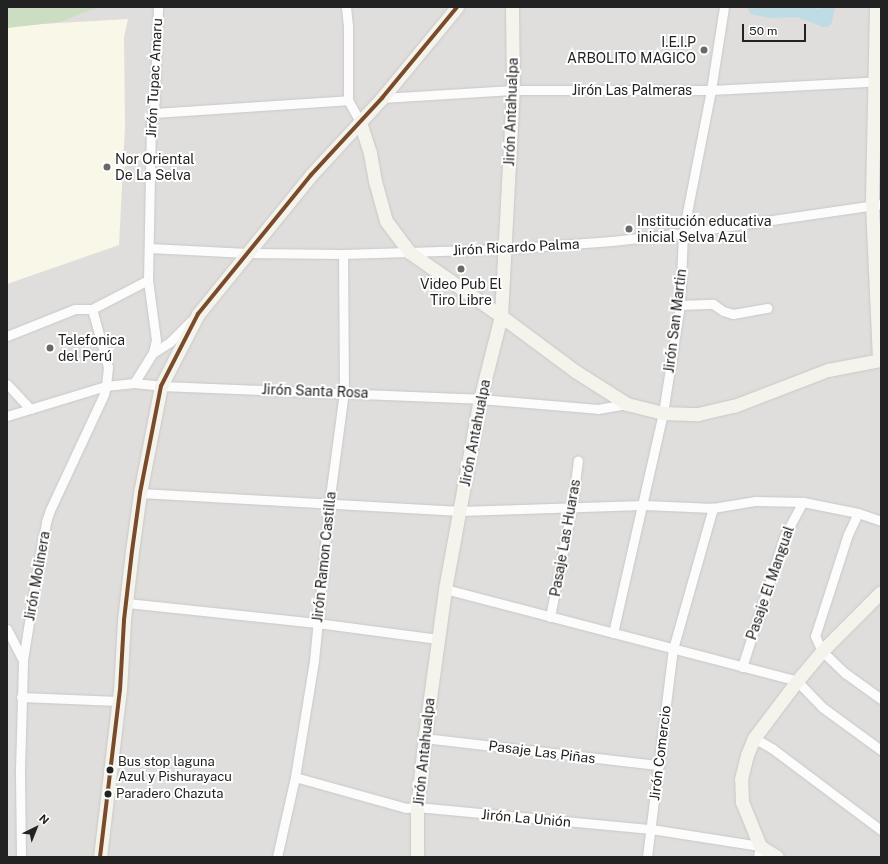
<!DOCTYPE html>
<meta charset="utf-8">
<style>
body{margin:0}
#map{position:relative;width:888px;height:864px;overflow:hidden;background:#f0eeeb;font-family:"Public Sans",sans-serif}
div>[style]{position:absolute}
.residential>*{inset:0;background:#dfdedc;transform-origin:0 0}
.education>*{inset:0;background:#f8f7e8}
.forest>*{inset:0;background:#cbdec1}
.river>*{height:15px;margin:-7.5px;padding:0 7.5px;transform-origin:7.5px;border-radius:7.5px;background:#bfdbe3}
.roads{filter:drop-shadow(0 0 1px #c9c8c7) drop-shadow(0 0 1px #c9c8c7)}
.street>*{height:9px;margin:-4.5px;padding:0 4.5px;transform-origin:4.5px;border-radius:4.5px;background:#fdfcfc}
.secondary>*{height:13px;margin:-6.5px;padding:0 6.5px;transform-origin:6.5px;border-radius:6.5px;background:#f4f4ed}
.bus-1>*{height:4px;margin:-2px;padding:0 2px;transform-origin:2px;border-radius:2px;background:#7a4b2a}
.dots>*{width:11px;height:11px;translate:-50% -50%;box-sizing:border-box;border:2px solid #fff;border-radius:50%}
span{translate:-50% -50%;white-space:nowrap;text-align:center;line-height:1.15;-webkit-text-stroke:4px #fff;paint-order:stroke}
.bus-label{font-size:13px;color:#222}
.left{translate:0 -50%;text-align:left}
.poi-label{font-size:14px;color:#222}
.right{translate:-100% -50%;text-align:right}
.street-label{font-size:14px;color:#222}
.frame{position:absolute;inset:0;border:8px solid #222;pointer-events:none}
.north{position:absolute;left:16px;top:808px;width:40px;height:40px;-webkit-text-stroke:3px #fff;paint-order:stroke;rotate:43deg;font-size:11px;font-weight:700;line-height:16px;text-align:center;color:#222}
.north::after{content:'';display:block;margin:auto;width:14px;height:18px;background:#222;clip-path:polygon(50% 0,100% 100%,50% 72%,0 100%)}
.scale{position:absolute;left:742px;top:24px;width:64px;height:18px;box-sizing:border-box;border:2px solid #222;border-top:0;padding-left:5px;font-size:12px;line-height:14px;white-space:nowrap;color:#222;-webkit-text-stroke:3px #fff;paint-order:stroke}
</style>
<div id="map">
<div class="residential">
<div style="left:7px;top:7px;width:874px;height:850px"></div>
</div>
<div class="education">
<div style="clip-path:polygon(128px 19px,124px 37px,125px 127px,119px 245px,7px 284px,7px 26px)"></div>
</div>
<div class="forest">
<div style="clip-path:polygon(7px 7px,102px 7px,90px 10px,60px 22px,7px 28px)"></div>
</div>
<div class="river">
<div style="left:755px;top:7px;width:16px;rotate:11deg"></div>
<div style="left:771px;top:10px;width:27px;rotate:-2deg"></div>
<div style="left:798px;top:9px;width:28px;rotate:21deg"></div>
<div style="left:824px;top:19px;width:12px;rotate:-76deg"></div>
</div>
<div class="roads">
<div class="street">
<div style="left:346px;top:7px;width:20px;rotate:84deg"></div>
<div style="left:348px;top:27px;width:73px;rotate:90deg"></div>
<div style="left:382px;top:98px;width:131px;rotate:-3.5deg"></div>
<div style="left:513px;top:90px;width:198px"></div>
<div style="left:711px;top:90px;width:169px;rotate:-3deg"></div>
<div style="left:154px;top:113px;width:194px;rotate:-3.8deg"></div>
<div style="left:348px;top:100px;width:25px;rotate:61deg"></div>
<div style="left:149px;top:248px;width:98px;rotate:2.9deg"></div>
<div style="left:247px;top:253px;width:96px;rotate:0.6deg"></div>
<div style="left:343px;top:254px;width:162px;rotate:-1.8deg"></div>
<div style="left:505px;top:249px;width:107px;rotate:-4.3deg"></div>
<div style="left:612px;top:241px;width:71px;rotate:-6.4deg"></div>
<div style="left:683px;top:233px;width:200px;rotate:-8.3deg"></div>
<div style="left:680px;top:305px;width:33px;rotate:-2deg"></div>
<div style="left:713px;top:304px;width:12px;rotate:35deg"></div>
<div style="left:723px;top:311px;width:10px;rotate:17deg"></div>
<div style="left:733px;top:314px;width:35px;rotate:-10deg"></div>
<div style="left:7px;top:336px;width:73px;rotate:-21.7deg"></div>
<div style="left:75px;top:309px;width:17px"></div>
<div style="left:92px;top:309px;width:63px;rotate:-27.4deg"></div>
<div style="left:153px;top:353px;width:20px;rotate:-33deg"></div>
<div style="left:170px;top:342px;width:30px;rotate:-45deg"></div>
<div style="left:134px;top:383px;width:36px;rotate:-58deg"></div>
<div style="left:153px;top:353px;width:13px;rotate:-77deg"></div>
<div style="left:156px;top:340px;width:61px;rotate:-97.6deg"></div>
<div style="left:148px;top:280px;width:162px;rotate:-88.9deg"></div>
<div style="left:151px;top:118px;width:6px;rotate:-59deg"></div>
<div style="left:154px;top:113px;width:106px;rotate:-87.8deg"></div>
<div style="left:7px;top:384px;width:34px;rotate:47deg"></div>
<div style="left:7px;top:416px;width:103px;rotate:-16.9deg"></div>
<div style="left:106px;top:386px;width:28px;rotate:-6deg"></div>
<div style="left:134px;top:383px;width:27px;rotate:6deg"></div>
<div style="left:161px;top:386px;width:319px;rotate:2.3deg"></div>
<div style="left:480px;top:399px;width:118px;rotate:4.8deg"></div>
<div style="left:598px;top:409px;width:29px;rotate:-10deg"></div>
<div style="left:140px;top:493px;width:321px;rotate:3.2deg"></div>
<div style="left:460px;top:511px;width:183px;rotate:-1.9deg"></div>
<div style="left:643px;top:505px;width:70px;rotate:2.5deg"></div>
<div style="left:713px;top:508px;width:43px;rotate:-9.5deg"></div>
<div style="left:755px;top:501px;width:48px;rotate:1.2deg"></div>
<div style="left:803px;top:502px;width:56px;rotate:11.3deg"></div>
<div style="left:858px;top:513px;width:24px;rotate:19deg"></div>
<div style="left:858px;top:513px;width:23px;rotate:115deg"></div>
<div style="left:848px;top:534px;width:107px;rotate:107.9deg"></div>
<div style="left:815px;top:636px;width:17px;rotate:65deg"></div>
<div style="left:822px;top:651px;width:32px;rotate:44deg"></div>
<div style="left:845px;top:673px;width:44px;rotate:35.8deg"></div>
<div style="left:445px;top:589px;width:364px;rotate:14.6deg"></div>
<div style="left:797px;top:681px;width:36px;rotate:46deg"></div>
<div style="left:822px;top:707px;width:73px;rotate:36.1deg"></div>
<div style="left:127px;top:603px;width:191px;rotate:6deg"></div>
<div style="left:317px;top:623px;width:122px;rotate:7.5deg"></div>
<div style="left:550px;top:617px;width:113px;rotate:-78.8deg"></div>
<div style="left:572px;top:506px;width:46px;rotate:-82.6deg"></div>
<div style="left:7px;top:629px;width:35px;rotate:63deg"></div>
<div style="left:613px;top:633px;width:226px;rotate:-77.2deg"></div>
<div style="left:663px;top:413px;width:109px;rotate:-81.1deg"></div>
<div style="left:680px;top:305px;width:72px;rotate:-87.6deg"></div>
<div style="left:683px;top:233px;width:146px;rotate:-78.9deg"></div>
<div style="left:711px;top:90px;width:84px;rotate:-81.1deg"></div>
<div style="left:742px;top:667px;width:137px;rotate:-72.1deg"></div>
<div style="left:784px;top:537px;width:40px;rotate:-62deg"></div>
<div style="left:21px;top:697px;width:97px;rotate:2.4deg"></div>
<div style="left:424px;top:738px;width:237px;rotate:6.6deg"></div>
<div style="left:754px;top:738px;width:22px;rotate:30deg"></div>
<div style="left:773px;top:749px;width:135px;rotate:36.9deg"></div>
<div style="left:295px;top:777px;width:115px;rotate:15.6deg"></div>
<div style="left:406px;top:808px;width:11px;rotate:-5deg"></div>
<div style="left:417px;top:807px;width:235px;rotate:5.4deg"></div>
<div style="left:651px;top:829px;width:110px;rotate:8.9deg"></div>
<div style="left:760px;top:846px;width:11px;rotate:100deg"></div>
<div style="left:21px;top:857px;width:87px;rotate:-90.7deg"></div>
<div style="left:20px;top:770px;width:110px;rotate:-88.4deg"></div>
<div style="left:23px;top:660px;width:102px;rotate:-81deg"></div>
<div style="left:39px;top:559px;width:38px;rotate:-79deg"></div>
<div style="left:46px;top:522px;width:13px;rotate:-72deg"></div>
<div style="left:50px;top:510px;width:128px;rotate:-65deg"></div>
<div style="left:104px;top:394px;width:8px;rotate:-76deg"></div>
<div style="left:106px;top:386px;width:19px;rotate:-84deg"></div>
<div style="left:108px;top:367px;width:60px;rotate:-105.4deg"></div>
<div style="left:277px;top:857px;width:82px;rotate:-77.3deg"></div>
<div style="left:295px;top:777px;width:118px;rotate:-80.7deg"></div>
<div style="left:314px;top:661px;width:158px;rotate:-84.5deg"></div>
<div style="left:329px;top:504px;width:113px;rotate:-82.4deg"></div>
<div style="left:344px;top:392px;width:138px;rotate:-90.4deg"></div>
<div style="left:647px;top:857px;width:210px;rotate:-82.9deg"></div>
<div style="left:673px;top:649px;width:147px;rotate:-74.2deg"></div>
</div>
<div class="secondary">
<div style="left:876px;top:7px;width:198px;rotate:91.2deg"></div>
<div style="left:872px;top:205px;width:155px;rotate:87.4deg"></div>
<div style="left:360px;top:122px;width:33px;rotate:72deg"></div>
<div style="left:370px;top:153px;width:28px;rotate:80deg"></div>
<div style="left:375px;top:181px;width:41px;rotate:74.6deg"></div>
<div style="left:386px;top:221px;width:39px;rotate:53deg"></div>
<div style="left:409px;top:252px;width:112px;rotate:34.8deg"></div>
<div style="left:501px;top:316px;width:92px;rotate:36.6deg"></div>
<div style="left:575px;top:371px;width:62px;rotate:32.4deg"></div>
<div style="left:627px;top:404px;width:37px;rotate:14deg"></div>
<div style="left:663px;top:413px;width:35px;rotate:2deg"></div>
<div style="left:698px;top:414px;width:37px;rotate:-13deg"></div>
<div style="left:734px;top:406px;width:101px;rotate:-21deg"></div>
<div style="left:828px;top:370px;width:54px;rotate:-10.7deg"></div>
<div style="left:100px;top:857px;width:168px;rotate:-83.2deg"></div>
<div style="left:120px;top:690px;width:70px;rotate:-86.7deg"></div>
<div style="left:124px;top:620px;width:69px;rotate:-83.4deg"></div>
<div style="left:132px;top:551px;width:59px;rotate:-82.1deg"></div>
<div style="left:140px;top:493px;width:109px;rotate:-78.9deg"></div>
<div style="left:161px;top:386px;width:81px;rotate:-62.8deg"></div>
<div style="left:198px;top:314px;width:179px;rotate:-50.9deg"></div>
<div style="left:311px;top:175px;width:105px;rotate:-47.3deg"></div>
<div style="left:382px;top:98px;width:118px;rotate:-50.5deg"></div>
<div style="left:417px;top:857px;width:50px;rotate:-90deg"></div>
<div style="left:417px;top:807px;width:73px;rotate:-83.7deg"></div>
<div style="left:425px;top:734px;width:146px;rotate:-82.1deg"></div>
<div style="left:445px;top:589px;width:193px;rotate:-79.6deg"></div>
<div style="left:480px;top:399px;width:86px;rotate:-75.8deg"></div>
<div style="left:501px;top:316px;width:226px;rotate:-87deg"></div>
<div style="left:513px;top:90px;width:83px;rotate:-90.7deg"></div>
<div style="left:777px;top:857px;width:20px;rotate:-147deg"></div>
<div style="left:760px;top:846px;width:48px;rotate:-112.2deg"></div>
<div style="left:742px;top:802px;width:23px;rotate:-92deg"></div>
<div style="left:741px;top:779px;width:25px;rotate:-76deg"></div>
<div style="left:747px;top:755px;width:18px;rotate:-68deg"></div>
<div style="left:754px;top:738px;width:71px;rotate:-53deg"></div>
<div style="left:797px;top:681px;width:39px;rotate:-50deg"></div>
<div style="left:822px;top:651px;width:83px;rotate:-45deg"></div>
</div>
</div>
<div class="bus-1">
<div style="left:100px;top:857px;width:168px;rotate:-83.2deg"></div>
<div style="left:120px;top:690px;width:70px;rotate:-86.7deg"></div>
<div style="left:124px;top:620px;width:69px;rotate:-83.4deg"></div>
<div style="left:132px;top:551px;width:59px;rotate:-82.1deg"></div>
<div style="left:140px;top:493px;width:109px;rotate:-78.9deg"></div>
<div style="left:161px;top:386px;width:81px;rotate:-62.8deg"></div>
<div style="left:198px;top:314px;width:179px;rotate:-50.9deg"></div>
<div style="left:311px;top:175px;width:105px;rotate:-47.3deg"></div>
<div style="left:382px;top:98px;width:118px;rotate:-50.5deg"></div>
</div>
<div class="dots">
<div style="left:704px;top:50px;background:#6a6968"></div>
<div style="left:107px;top:167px;background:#6a6968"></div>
<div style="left:629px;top:229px;background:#6a6968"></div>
<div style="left:461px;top:269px;background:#6a6968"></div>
<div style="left:50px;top:348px;background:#6a6968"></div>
<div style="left:110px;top:770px;background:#222"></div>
<div style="left:108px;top:794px;background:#222"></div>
</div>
<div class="bus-label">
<span class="left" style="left:118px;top:770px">Bus stop laguna<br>Azul y Pishurayacu</span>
<span class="left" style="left:116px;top:794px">Paradero Chazuta</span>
</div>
<div class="poi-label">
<span class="right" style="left:696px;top:50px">I.E.I.P<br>ARBOLITO MAGICO</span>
<span class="left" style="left:115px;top:167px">Nor Oriental<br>De La Selva</span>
<span class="left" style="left:637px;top:229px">Institución educativa<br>inicial Selva Azul</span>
<span style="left:461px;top:292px">Video Pub El<br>Tiro Libre</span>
<span class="left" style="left:58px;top:348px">Telefonica<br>del Perú</span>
</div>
<div class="street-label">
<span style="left:154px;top:78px;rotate:-87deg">Jirón Tupac Amaru</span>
<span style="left:632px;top:90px">Jirón Las Palmeras</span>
<span style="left:511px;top:112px;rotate:-88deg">Jirón Antahualpa</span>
<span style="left:516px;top:247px;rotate:-3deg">Jirón Ricardo Palma</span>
<span style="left:675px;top:321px;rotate:-83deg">Jirón San Martin</span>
<span style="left:315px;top:391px;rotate:2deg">Jirón Santa Rosa</span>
<span style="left:475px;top:433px;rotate:-79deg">Jirón Antahualpa</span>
<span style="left:565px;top:538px;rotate:-80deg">Pasaje Las Huaras</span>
<span style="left:324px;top:557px;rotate:-84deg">Jirón Ramon Castilla</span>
<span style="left:37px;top:576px;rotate:-80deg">Jirón Molinera</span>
<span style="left:770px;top:583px;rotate:-71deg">Pasaje El Mangual</span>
<span style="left:424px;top:752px;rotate:-84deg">Jirón Antahualpa</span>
<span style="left:542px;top:752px;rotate:7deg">Pasaje Las Piñas</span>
<span style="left:660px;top:753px;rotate:-83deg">Jirón Comercio</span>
<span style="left:526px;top:818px;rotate:5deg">Jirón La Unión</span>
</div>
<div class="frame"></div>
<div class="north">N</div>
<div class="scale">50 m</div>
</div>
